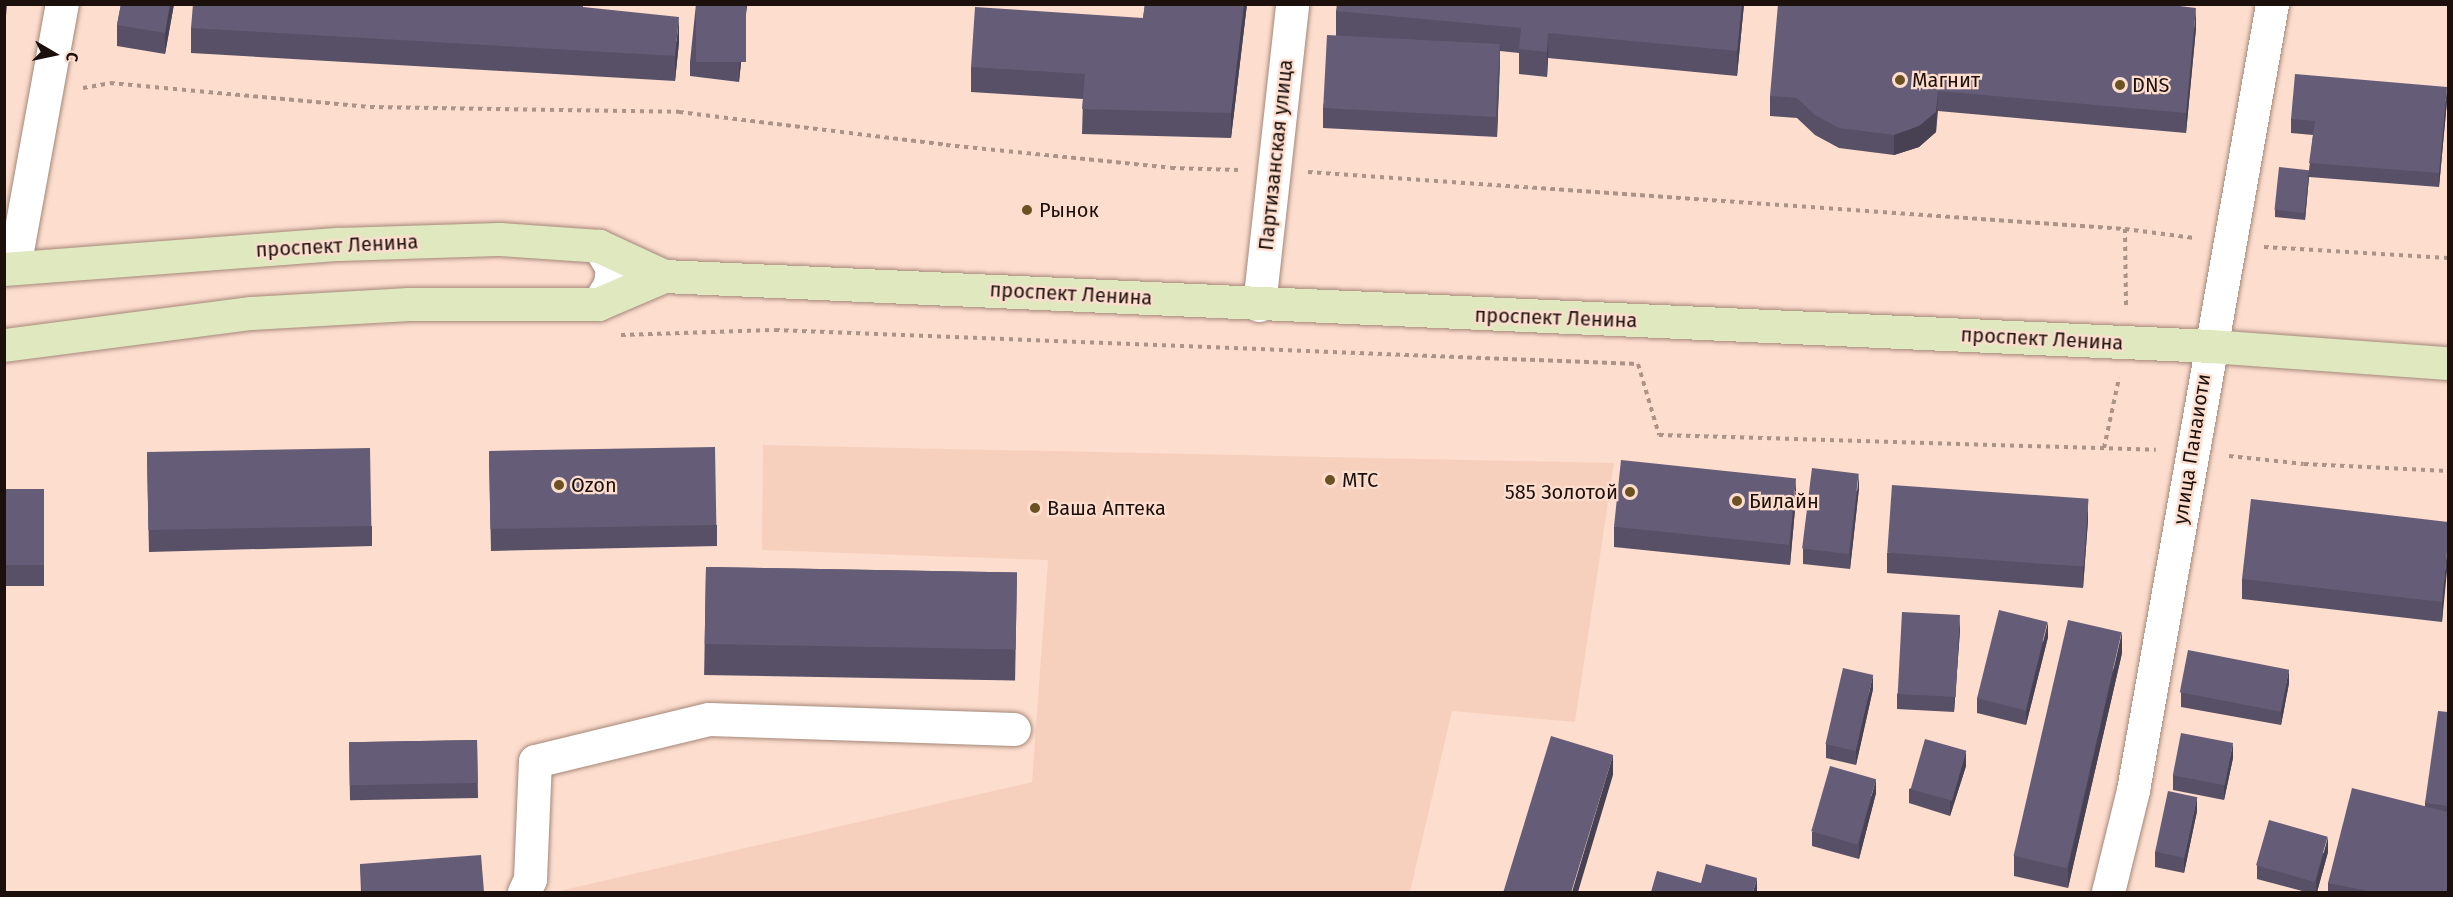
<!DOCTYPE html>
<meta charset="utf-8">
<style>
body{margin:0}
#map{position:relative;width:2453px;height:897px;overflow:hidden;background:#fdddce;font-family:"Fira Sans",sans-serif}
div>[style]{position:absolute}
.built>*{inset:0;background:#f7d0bd}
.path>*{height:4px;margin-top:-2px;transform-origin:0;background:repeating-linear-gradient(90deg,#ac9388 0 4.5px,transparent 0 9px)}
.roads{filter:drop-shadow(0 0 2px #a48779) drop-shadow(0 0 2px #a48779)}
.minor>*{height:33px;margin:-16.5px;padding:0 16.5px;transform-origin:16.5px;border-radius:16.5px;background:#fff}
.major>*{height:33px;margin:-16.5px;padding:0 16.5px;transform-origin:16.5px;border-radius:16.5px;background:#dfe8be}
.wall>*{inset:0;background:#575066;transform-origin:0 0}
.shaded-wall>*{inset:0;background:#474153}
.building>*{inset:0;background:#655d77;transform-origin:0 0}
.dots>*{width:16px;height:16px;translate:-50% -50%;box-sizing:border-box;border:3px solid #fdddce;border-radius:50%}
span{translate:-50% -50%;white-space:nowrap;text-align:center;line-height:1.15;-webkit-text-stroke:4.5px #fdddce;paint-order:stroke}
.poi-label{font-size:20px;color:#1b100b}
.left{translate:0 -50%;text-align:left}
.right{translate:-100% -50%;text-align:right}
.street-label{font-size:20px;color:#1b100b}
.frame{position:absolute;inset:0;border:6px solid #1b100b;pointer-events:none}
.north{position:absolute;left:24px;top:24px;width:60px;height:60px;-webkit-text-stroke:4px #fdddce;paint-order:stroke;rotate:99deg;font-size:16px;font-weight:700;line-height:24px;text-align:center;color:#1b100b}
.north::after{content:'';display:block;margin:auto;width:21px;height:27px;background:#1b100b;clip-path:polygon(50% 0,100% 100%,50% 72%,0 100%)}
</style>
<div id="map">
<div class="built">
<div style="clip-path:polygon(763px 445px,1614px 463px,1575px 722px,1452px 711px,1410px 892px,555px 892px,1032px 782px,1048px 560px,762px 550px)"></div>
</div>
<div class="path">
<div style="left:83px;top:88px;width:27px;rotate:-10deg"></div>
<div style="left:110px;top:83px;width:261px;rotate:5.3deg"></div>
<div style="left:370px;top:107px;width:309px;rotate:0.9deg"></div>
<div style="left:679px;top:112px;width:269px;rotate:7deg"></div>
<div style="left:946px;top:145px;width:226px;rotate:5.8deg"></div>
<div style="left:1171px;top:168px;width:67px;rotate:1.7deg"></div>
<div style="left:1308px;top:172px;width:819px;rotate:3.99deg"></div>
<div style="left:2264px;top:247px;width:184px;rotate:3.4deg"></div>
<div style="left:2126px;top:305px;width:76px;rotate:-90.8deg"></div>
<div style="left:2125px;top:229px;width:70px;rotate:7.4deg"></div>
<div style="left:621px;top:335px;width:154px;rotate:-1.9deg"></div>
<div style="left:775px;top:330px;width:864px;rotate:2.26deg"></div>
<div style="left:1638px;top:364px;width:74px;rotate:73.5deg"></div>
<div style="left:1659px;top:435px;width:497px;rotate:1.7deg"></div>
<div style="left:2104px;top:448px;width:72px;rotate:-77.9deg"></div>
<div style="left:2229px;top:456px;width:75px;rotate:6.1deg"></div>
<div style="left:2304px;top:464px;width:144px;rotate:2.8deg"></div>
</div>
<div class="roads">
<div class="minor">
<div style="left:14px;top:267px;width:267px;rotate:-79.7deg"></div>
<div style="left:598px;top:304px;width:23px;rotate:-59deg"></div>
<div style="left:610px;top:284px;width:16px;rotate:-83deg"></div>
<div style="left:612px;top:268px;width:26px;rotate:-121deg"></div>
<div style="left:1259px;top:305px;width:303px;rotate:-83.7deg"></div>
<div style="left:524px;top:892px;width:14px;rotate:-65deg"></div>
<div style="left:530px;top:879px;width:118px;rotate:-87.6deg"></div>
<div style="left:535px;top:761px;width:179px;rotate:-13.6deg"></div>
<div style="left:709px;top:719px;width:305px;rotate:1.9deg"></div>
<div style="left:2108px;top:892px;width:105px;rotate:-76.2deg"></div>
<div style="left:2133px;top:790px;width:798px;rotate:-79.97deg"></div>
</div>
<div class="major">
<div style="left:4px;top:269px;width:336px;rotate:-4.3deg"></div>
<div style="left:339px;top:244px;width:161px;rotate:-1.8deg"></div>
<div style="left:500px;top:239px;width:99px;rotate:4deg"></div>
<div style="left:599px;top:246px;width:72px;rotate:24.8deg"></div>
<div style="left:664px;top:276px;width:1547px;rotate:2.59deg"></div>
<div style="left:2209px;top:346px;width:240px;rotate:4.1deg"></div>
<div style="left:4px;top:345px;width:249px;rotate:-7.4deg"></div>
<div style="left:251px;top:313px;width:158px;rotate:-3.3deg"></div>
<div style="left:409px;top:304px;width:189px"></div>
<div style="left:598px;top:304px;width:72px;rotate:-23deg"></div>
</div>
</div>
<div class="wall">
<div style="clip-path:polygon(121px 4px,174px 4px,165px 54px,117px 46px,117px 25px)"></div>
<div style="clip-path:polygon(696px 4px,747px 4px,739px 82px,690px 76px,690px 62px)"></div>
<div style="clip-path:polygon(1145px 4px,1247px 4px,1231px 138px,1082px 134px,1083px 99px,971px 92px,971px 67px,1143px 18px)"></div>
<div style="clip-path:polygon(1744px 4px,1737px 76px,1548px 58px,1547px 77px,1519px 74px,1519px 53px,1500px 51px,1497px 137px,1323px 128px,1323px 108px,1336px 35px,1336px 11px)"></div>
<div style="clip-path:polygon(586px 8px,679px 42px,675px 81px,191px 53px,191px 28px)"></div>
<div style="clip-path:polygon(2196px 28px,2186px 133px,1938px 111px,1936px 132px,1919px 147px,1894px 155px,1839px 148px,1815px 135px,1797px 118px,1770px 116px,1770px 96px)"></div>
<div style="clip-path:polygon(2447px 101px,2439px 187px,2309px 177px,2305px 220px,2275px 217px,2275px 210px,2309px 170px,2313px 135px,2291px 133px,2291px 119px)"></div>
<div style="clip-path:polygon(489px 452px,717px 525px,717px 546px,491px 551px)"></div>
<div style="clip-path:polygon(147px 454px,372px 526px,372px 546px,149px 552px)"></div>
<div style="clip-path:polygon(1859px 488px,1850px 569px,1803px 564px,1803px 549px)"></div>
<div style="left:4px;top:489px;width:40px;height:97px"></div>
<div style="clip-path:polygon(1796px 498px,1790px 565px,1614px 547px,1614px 527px)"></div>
<div style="clip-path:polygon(2088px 520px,2083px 588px,1887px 573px,1887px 553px)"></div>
<div style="clip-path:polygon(2448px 522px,2442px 622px,2242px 599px,2242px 579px)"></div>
<div style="left:706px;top:567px;width:311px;height:108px;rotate:1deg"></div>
<div style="clip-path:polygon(1960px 630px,1954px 712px,1897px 709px,1897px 694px)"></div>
<div style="clip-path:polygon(2048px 637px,2026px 725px,1977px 713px,1977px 698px)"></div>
<div style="clip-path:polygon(2122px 653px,2068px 888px,2014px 876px,2014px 856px)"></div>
<div style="clip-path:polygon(2289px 683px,2281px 725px,2181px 707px,2181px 692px)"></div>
<div style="clip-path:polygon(1873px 689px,1856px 765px,1826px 758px,1826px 744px)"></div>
<div style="clip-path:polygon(2448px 712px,2448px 892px,2328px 892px,2328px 883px,2425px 806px,2425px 803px)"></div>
<div style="left:477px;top:740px;width:58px;height:128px;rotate:89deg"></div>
<div style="clip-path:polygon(2233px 758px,2224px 800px,2173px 790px,2173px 775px)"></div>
<div style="clip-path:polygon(1966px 766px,1950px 816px,1909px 803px,1909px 789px)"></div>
<div style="clip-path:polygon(1876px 793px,1859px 859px,1812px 846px,1812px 832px)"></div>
<div style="clip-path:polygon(2197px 811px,2184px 873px,2155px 867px,2155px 852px)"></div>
<div style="clip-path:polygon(2328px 852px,2317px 892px,2306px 892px,2257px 879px,2257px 865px)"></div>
<div style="clip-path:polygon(360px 864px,484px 892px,361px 892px)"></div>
</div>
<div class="shaded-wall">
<div style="clip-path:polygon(5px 4px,7px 4px,4px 39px,4px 8px)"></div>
<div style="clip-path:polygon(170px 4px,174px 4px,165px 54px,165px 33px)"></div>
<div style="clip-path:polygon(746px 4px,747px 4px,739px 82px,739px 67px)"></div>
<div style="clip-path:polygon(1244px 4px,1247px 4px,1231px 138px,1231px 113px)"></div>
<div style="clip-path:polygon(1742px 4px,1744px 4px,1737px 76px,1737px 51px)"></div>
<div style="clip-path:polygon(2196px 8px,2196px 28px,2186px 133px,2186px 113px)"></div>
<div style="clip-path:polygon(679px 17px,679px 42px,675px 81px,675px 56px)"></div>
<div style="clip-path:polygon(1548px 33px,1548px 58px,1547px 77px,1547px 52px)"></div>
<div style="clip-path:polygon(1500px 44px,1500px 64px,1497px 137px,1497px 117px)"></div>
<div style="clip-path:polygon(2447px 87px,2447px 101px,2439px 187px,2439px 173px)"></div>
<div style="clip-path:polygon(1938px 91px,1936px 132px,1919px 147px,1894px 155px,1894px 135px)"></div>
<div style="clip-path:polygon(2309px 170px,2309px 177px,2305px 220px,2305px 213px)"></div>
<div style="clip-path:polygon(1859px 474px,1859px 488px,1850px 569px,1850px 555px)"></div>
<div style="clip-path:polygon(1796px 478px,1796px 498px,1790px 565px,1790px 545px)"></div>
<div style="clip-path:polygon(2088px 500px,2088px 520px,2083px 588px,2083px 567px)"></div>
<div style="clip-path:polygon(2448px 541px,2448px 561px,2442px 622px,2442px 602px)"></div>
<div style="clip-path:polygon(1960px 615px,1960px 630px,1954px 712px,1954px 698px)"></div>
<div style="clip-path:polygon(2048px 622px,2048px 637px,2026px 725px,2026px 711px)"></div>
<div style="clip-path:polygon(2122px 632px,2122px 653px,2068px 888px,2068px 868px)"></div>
<div style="clip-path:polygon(2289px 669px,2289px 683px,2281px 725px,2281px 710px)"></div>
<div style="clip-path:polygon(1873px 675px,1873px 689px,1856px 765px,1856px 751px)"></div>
<div style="clip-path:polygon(2233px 743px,2233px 758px,2224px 800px,2224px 786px)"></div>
<div style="clip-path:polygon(1966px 751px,1966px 766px,1950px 816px,1950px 802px)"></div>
<div style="clip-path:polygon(1613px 755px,1613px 775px,1578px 892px,1572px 892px)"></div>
<div style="clip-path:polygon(1876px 779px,1876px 793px,1859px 859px,1859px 844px)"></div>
<div style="clip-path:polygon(2197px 797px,2197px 811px,2184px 873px,2184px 858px)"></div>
<div style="clip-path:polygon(2328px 837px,2328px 852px,2317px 892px,2316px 892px,2316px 881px)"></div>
<div style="clip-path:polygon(1757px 878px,1757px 892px,1753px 892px)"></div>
</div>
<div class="building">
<div style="clip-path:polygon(121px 4px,170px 4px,165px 33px,117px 25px)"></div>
<div style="clip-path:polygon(193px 4px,583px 4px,583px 7px,679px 17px,675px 56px,191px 28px)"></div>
<div style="left:696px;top:4px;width:50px;height:58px"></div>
<div style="clip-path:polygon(1145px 4px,1244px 4px,1231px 113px,1082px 109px,1085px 74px,971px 67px,975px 7px,1143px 18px)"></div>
<div style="clip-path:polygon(1337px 4px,1742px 4px,1737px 51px,1548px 33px,1547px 52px,1519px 49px,1521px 28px,1336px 11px)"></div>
<div style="clip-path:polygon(1778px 4px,2163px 4px,2196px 8px,2186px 113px,1938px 91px,1936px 112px,1919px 126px,1894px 135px,1839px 128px,1815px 115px,1797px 98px,1770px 96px)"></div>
<div style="left:1327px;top:35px;width:173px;height:73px;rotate:3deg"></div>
<div style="clip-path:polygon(2295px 74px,2447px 87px,2439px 173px,2309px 163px,2315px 121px,2291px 119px)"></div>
<div style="left:2279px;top:167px;width:30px;height:43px;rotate:6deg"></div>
<div style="left:715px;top:447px;width:78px;height:226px;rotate:89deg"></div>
<div style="left:370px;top:448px;width:78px;height:223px;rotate:89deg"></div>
<div style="left:1621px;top:460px;width:176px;height:67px;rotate:6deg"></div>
<div style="left:1812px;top:468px;width:47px;height:81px;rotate:7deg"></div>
<div style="left:1892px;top:485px;width:197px;height:68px;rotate:4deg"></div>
<div style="left:4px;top:489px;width:40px;height:76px"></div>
<div style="clip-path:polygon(2251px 499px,2448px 522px,2448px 541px,2442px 602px,2242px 579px)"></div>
<div style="left:706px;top:567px;width:311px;height:77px;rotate:1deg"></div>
<div style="left:1999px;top:610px;width:50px;height:91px;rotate:14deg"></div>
<div style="left:1902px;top:612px;width:58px;height:82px;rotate:3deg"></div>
<div style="left:2068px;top:620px;width:55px;height:242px;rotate:13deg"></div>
<div style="left:2188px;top:650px;width:103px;height:43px;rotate:11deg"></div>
<div style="left:1843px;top:668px;width:31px;height:78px;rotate:13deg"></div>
<div style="clip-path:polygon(2438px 711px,2448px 712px,2448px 806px,2425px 803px)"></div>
<div style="left:2181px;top:733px;width:53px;height:43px;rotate:11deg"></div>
<div style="left:1551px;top:736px;width:65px;height:163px;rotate:17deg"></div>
<div style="left:1925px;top:739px;width:43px;height:52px;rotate:16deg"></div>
<div style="left:477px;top:740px;width:43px;height:128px;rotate:89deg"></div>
<div style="left:1830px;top:766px;width:48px;height:68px;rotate:16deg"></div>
<div style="clip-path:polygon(2352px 788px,2448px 812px,2448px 892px,2373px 892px,2328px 883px)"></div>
<div style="left:2168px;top:791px;width:30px;height:62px;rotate:12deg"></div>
<div style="left:2269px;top:820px;width:61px;height:47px;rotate:16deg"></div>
<div style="clip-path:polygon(481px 855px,484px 892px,362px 892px,360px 864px)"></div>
<div style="clip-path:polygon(1706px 864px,1757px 878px,1753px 892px,1651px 892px,1657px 871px,1701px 883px)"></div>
</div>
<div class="dots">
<div style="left:1900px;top:80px;background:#6c5123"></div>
<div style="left:2120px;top:85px;background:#6c5123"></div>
<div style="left:1027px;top:210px;background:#6c5123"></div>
<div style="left:1330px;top:480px;background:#6c5123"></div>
<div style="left:559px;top:485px;background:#6c5123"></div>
<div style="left:1630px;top:492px;background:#6c5123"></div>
<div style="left:1737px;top:501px;background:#6c5123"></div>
<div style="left:1035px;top:508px;background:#6c5123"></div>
</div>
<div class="poi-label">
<span class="left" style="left:1912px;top:80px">Магнит</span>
<span class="left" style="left:2132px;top:85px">DNS</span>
<span class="left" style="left:1039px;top:210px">Рынок</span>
<span class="left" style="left:1342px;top:480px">МТС</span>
<span class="left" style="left:571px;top:485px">Ozon</span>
<span class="right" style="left:1618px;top:492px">585 Золотой</span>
<span class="left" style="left:1749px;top:501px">Билайн</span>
<span class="left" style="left:1047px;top:508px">Ваша Аптека</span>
</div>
<div class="street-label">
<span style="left:1276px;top:155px;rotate:-84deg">Партизанская улица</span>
<span style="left:337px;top:246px;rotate:-3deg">проспект Ленина</span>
<span style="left:1071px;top:294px;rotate:3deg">проспект Ленина</span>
<span style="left:1556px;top:318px;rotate:2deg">проспект Ленина</span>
<span style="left:2042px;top:339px;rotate:3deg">проспект Ленина</span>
<span style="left:2192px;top:449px;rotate:-81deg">улица Панаиоти</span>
</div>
<div class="frame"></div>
<div class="north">С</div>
</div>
